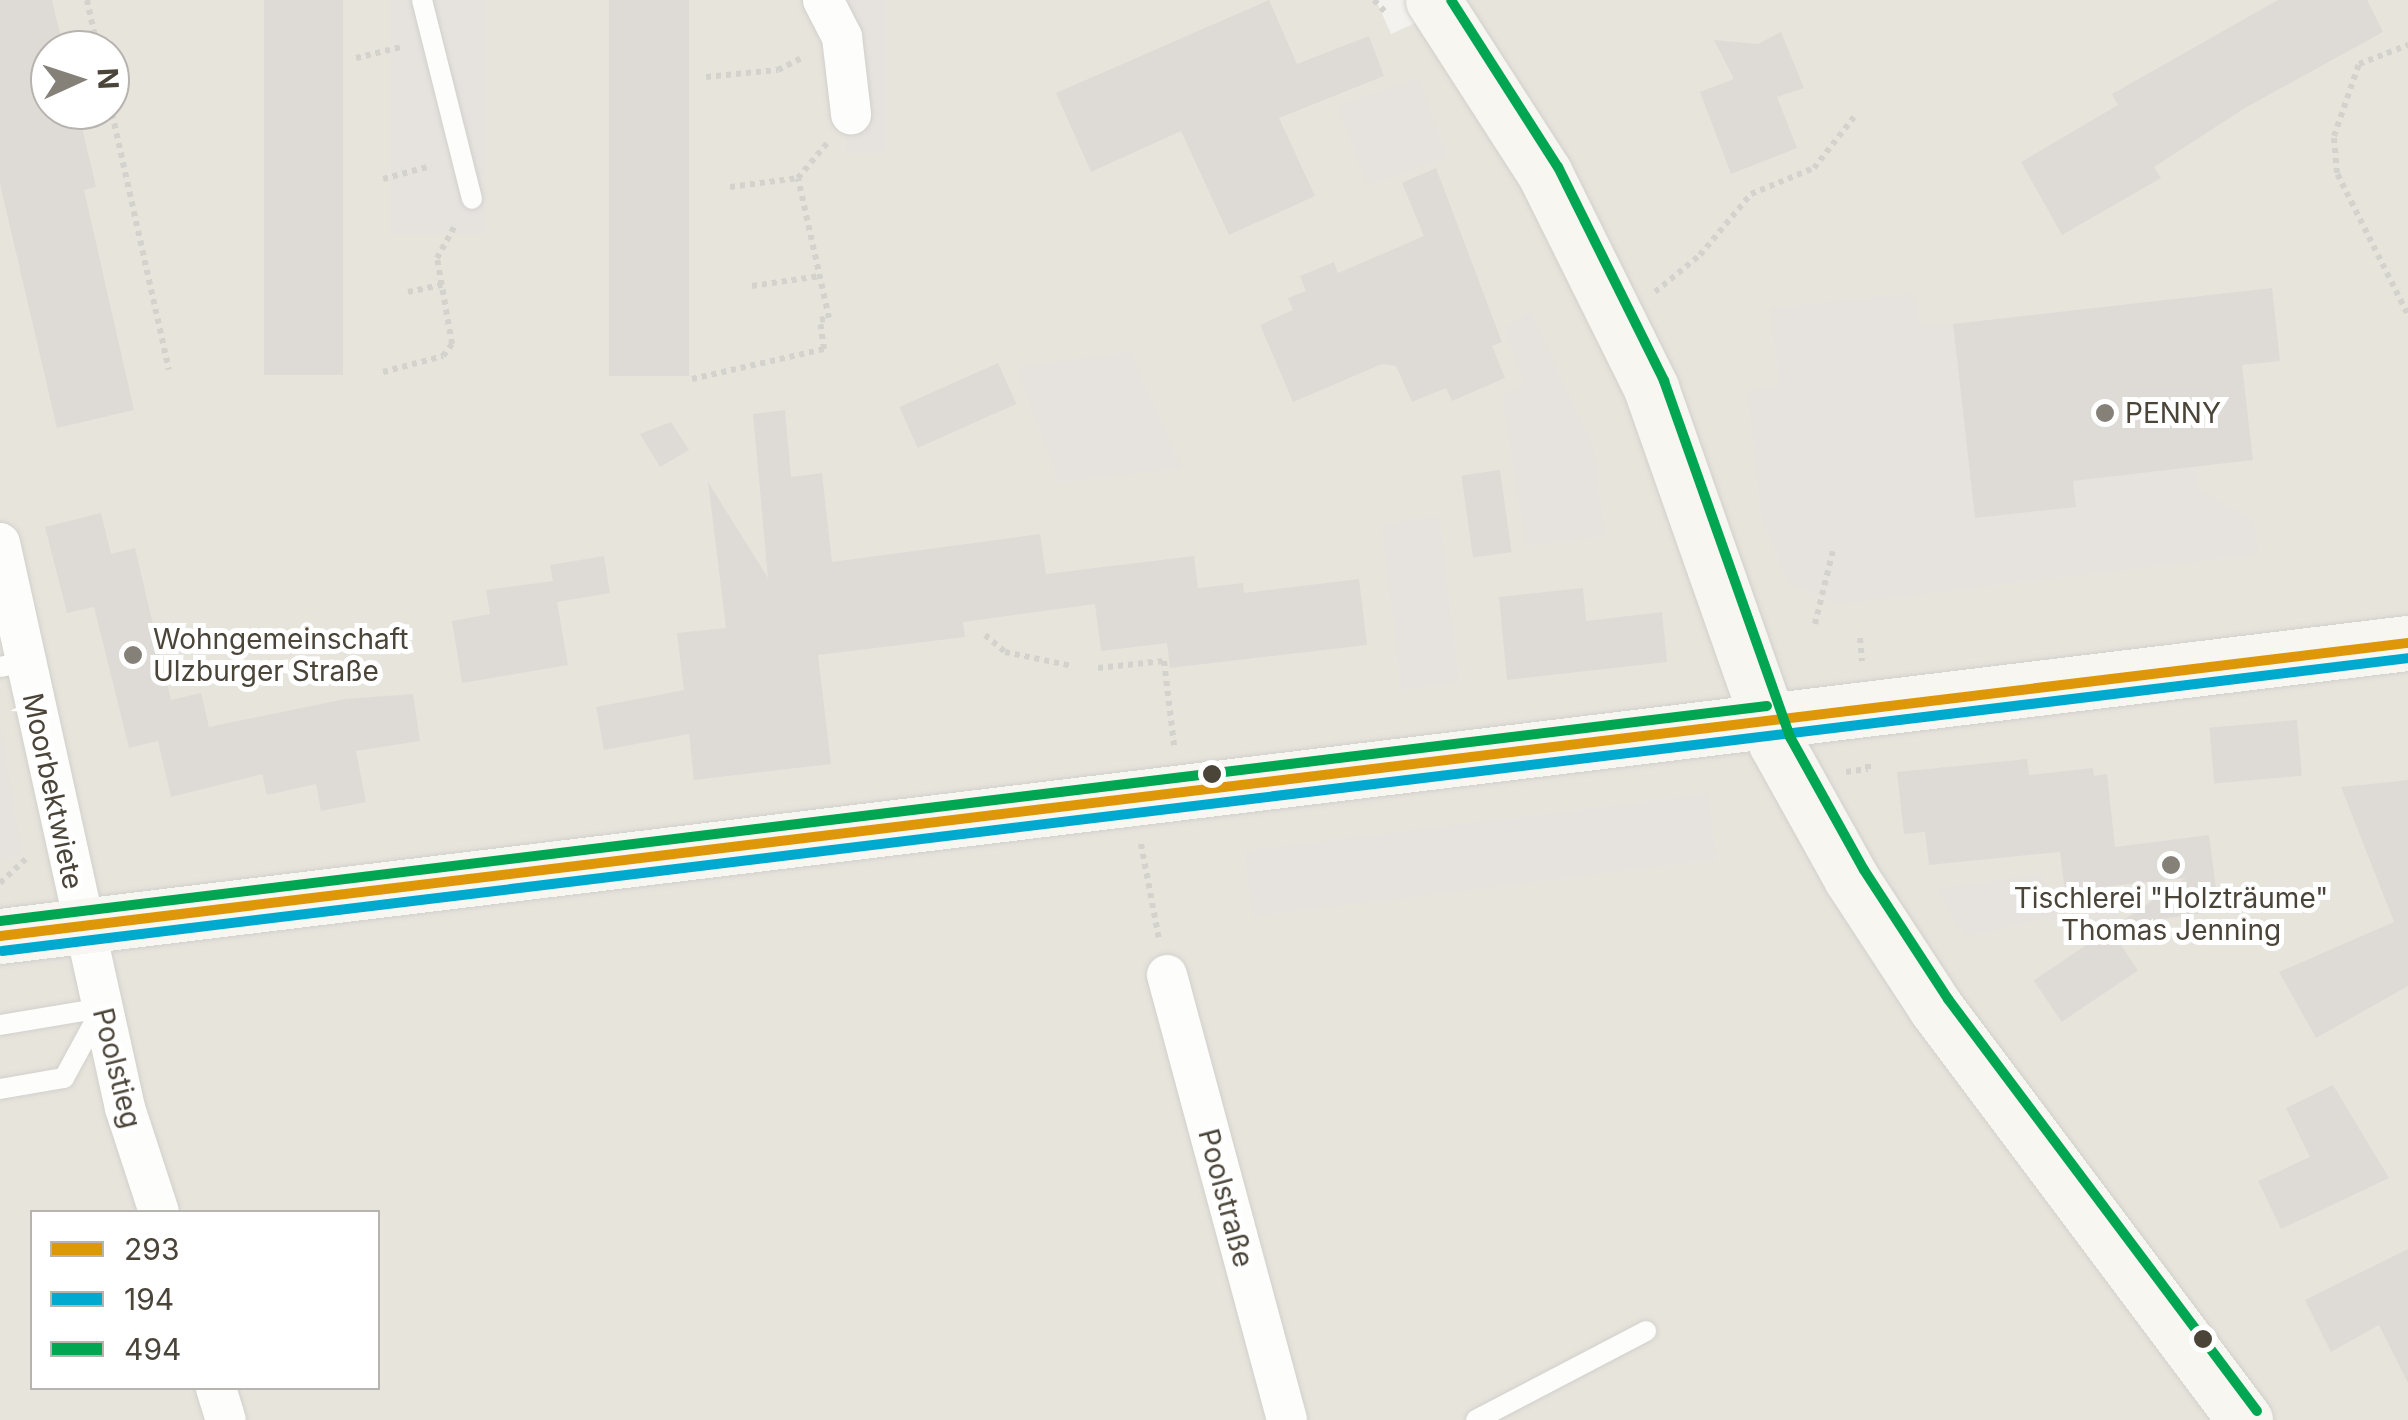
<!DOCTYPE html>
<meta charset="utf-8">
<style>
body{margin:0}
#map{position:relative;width:2408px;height:1420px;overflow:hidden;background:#f4f2ee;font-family:Inter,sans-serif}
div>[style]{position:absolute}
.residential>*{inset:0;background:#e7e4dc}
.parking>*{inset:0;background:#e6e3df;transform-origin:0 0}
.building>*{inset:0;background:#dedbd6;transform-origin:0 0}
.path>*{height:6px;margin-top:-3px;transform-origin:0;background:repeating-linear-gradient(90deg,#d3d2cc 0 5px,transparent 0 10px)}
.roads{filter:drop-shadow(0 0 2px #d2d0cb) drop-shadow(0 0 2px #d2d0cb)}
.lane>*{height:20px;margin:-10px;padding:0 10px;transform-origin:10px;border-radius:10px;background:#fdfdfc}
.street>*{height:40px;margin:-20px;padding:0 20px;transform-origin:20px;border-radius:20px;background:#fdfdfc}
.secondary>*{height:55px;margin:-27.5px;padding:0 27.5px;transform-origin:27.5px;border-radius:27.5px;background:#f7f6f1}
.bus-1>*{height:10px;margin:-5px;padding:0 5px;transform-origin:5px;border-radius:5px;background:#dd9709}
.bus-2>*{height:10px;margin:-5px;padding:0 5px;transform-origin:5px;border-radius:5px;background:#00a9ce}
.bus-3>*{height:10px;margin:-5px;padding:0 5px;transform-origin:5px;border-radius:5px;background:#00a651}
.dots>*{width:28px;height:28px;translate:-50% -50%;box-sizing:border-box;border:5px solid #fff;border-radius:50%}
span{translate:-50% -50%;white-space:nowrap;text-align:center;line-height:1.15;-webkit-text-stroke:10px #fff;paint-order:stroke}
.poi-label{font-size:28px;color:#4b4439}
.left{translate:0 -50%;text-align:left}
.street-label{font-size:28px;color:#4b4439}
.legend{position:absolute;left:30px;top:1210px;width:350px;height:180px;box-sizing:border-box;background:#fff;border:2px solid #b7b4b0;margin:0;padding:12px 18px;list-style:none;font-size:30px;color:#4b4439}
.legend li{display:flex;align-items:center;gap:20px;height:50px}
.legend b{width:50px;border:2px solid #b7b4b0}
.north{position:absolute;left:30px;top:30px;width:100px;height:100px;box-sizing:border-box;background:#fff;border:2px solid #b7b4b0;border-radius:50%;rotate:87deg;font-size:28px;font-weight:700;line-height:40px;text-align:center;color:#4b4439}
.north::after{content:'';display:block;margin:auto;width:35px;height:45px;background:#868178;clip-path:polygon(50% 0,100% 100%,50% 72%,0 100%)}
</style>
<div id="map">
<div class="residential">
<div style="clip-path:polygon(evenodd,0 0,1376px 0,1391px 34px,1466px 0,2408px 0,2408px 1420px,0 1420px,0 0,50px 50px,110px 50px,110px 110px,50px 110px,50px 50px,0 0,32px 1212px,378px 1212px,378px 1388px,32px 1388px,32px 1212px)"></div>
</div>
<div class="parking">
<div style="left:391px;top:0;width:94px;height:234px"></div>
<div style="left:846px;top:0;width:41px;height:153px"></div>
<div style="left:1418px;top:77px;width:85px;height:85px;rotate:70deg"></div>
<div style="clip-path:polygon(1914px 293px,1921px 326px,1953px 324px,1975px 518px,2075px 507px,2073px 481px,2194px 466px,2198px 490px,2253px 519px,2259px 554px,1837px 604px,1788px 583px,1762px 520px,1747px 391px,1779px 385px,1771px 308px)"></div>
<div style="clip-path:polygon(1530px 310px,1593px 447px,1605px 536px,1526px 546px,1502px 395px,1525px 384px,1504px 329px)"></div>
<div style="clip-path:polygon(1130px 352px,1182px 468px,1059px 482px,1016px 367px)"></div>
<div style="left:1439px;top:517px;width:167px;height:58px;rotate:83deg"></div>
<div style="clip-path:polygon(0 722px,22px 855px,0 860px)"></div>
<div style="left:1708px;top:794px;width:66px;height:467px;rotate:83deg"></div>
<div style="clip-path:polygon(2041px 874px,2055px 902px,2110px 901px,2120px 919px,2068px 933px,2046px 917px,1966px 938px,1937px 889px)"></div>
</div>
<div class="building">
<div style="clip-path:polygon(0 0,52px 0,64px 50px,50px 50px,50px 110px,78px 110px,96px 187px,84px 190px,134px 410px,57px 428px,0 184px)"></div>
<div style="left:264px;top:0;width:79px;height:375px"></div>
<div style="left:609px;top:0;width:80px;height:376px"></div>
<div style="clip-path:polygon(1269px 0,1297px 64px,1369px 36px,1384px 76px,1279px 118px,1315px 196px,1229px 235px,1181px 131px,1091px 172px,1056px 93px)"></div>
<div style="clip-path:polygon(2278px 0,2367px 0,2383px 32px,2245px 108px,2154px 167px,2161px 178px,2062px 235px,2021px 162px,2118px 105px,2112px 94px)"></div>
<div style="clip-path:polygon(1781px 32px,1804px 88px,1777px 97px,1797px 148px,1731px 174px,1700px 92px,1734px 79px,1714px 40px,1758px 44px)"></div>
<div style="clip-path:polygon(1436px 168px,1502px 342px,1492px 346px,1505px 378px,1452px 401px,1446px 388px,1412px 402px,1396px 366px,1382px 364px,1293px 402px,1260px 325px,1293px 310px,1288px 298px,1306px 291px,1300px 276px,1334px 262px,1338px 273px,1424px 236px,1402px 183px)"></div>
<div style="clip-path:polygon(2272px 288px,2280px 361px,2242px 365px,2253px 460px,2073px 481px,2076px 507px,1975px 518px,1953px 324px)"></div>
<div style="left:998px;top:363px;width:45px;height:108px;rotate:66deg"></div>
<div style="clip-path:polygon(785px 410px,791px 477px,822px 473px,832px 562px,1040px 534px,1046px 574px,1194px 556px,1198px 588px,1243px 583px,1244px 593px,1359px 579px,1367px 645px,1170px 668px,1167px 643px,1101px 651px,1095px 604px,963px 622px,965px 637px,818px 655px,831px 764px,694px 780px,689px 734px,604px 750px,596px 707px,684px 690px,677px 633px,726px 628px,708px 482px,768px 578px,753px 414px)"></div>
<div style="clip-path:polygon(671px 422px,689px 450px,660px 467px,640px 434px)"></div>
<div style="left:1500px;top:470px;width:83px;height:39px;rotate:82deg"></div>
<div style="clip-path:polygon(101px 513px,111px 554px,135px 548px,171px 700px,201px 693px,209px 727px,345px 699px,413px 694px,420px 741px,356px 751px,366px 802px,321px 811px,316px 784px,267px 795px,262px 774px,171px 797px,158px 741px,129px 748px,94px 607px,67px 613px,45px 527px)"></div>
<div style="clip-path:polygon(604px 556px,610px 593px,557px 602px,568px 665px,462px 683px,452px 621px,490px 614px,486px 590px,553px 581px,550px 565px)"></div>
<div style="clip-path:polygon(1583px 588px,1586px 621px,1662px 612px,1667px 662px,1507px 680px,1499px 597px)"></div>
<div style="left:2297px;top:720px;width:56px;height:88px;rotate:85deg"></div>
<div style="clip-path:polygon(2027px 759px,2029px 775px,2093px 768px,2094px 776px,2107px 774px,2115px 847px,2209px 835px,2219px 911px,2116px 925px,2186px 878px,2065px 891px,2060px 852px,1929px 865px,1925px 832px,1904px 834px,1897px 772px)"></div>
<div style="clip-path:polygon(2408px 780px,2408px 986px,2316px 1038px,2279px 972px,2394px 922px,2341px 787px)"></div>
<div style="left:2110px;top:929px;width:50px;height:92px;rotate:56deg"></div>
<div style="clip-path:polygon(2333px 1085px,2389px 1178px,2281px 1229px,2258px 1181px,2310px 1157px,2286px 1108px)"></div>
<div style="clip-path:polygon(2408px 1249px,2408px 1383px,2379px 1325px,2331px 1352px,2305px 1300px)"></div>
</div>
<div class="path">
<div style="left:87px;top:0;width:51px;rotate:77.6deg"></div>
<div style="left:1374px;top:0;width:19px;rotate:47deg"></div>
<div style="left:356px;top:58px;width:46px;rotate:-13.7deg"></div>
<div style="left:706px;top:77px;width:72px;rotate:-5.6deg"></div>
<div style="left:778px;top:70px;width:30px;rotate:-27deg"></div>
<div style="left:110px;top:104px;width:272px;rotate:77.5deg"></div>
<div style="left:383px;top:179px;width:50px;rotate:-15.2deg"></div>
<div style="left:730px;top:187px;width:69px;rotate:-7.5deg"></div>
<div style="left:752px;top:286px;width:69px;rotate:-8.4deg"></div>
<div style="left:408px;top:292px;width:35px;rotate:-12deg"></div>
<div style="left:1655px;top:292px;width:58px;rotate:-39.4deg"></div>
<div style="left:1700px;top:255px;width:80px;rotate:-50.1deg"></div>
<div style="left:1751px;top:194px;width:68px;rotate:-22.4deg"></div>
<div style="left:1814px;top:168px;width:65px;rotate:-51.9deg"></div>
<div style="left:2407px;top:313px;width:157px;rotate:-116.6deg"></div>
<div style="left:2337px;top:173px;width:37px;rotate:-95deg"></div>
<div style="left:2334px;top:136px;width:76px;rotate:-70.9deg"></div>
<div style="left:2359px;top:64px;width:53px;rotate:-21.2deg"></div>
<div style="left:383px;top:372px;width:62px;rotate:-14.9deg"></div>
<div style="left:443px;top:356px;width:15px;rotate:-53deg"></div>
<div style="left:452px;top:344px;width:87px;rotate:-99.9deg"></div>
<div style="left:437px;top:258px;width:38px;rotate:-61deg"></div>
<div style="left:692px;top:379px;width:135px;rotate:-12.8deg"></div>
<div style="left:824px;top:349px;width:29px;rotate:-98deg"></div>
<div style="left:820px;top:320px;width:9px;rotate:-13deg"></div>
<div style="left:829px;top:318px;width:143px;rotate:-102.5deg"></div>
<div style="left:798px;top:178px;width:47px;rotate:-50.2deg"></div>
<div style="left:1815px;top:624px;width:76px;rotate:-76.3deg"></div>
<div style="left:985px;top:635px;width:26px;rotate:40deg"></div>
<div style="left:1005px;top:652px;width:68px;rotate:11.8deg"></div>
<div style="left:1860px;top:638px;width:23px;rotate:85deg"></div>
<div style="left:1098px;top:668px;width:66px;rotate:-6.1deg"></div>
<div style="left:1164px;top:661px;width:85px;rotate:83.2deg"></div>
<div style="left:1846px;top:772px;width:22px;rotate:-8deg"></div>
<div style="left:1868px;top:769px;width:10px;rotate:-90deg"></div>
<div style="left:1141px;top:844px;width:97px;rotate:79.3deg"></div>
<div style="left:0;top:883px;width:38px;rotate:-43deg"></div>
</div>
<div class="roads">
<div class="lane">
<div style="left:422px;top:0;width:205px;rotate:75.9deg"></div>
<div style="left:0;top:667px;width:26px;rotate:-11deg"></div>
<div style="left:0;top:1025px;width:103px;rotate:-9.5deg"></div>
<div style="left:0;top:1089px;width:65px;rotate:-9.8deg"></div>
<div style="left:64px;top:1078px;width:77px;rotate:-61.4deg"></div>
<div style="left:1476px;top:1420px;width:192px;rotate:-27.6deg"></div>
</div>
<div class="street">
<div style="left:823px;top:0;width:42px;rotate:62.8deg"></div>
<div style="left:842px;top:37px;width:78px;rotate:83.3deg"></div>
<div style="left:0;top:543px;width:579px;rotate:77.52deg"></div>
<div style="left:125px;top:1108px;width:109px;rotate:71.9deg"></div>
<div style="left:1167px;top:975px;width:461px;rotate:74.9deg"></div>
<div style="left:216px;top:1388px;width:34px;rotate:73deg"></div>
</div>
<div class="secondary">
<div style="left:1433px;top:0;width:207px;rotate:57.2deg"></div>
<div style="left:1545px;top:174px;width:239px;rotate:63.6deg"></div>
<div style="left:1651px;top:388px;width:376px;rotate:70.6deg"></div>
<div style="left:1776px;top:743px;width:154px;rotate:60.9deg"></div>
<div style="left:1851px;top:878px;width:155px;rotate:56.8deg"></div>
<div style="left:1936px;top:1008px;width:515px;rotate:53.13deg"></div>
<div style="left:0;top:936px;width:2426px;rotate:-6.94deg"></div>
</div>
</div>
<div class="bus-1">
<div style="left:0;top:936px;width:2426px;rotate:-6.94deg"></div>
</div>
<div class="bus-2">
<div style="left:2px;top:951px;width:2424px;rotate:-6.94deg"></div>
</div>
<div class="bus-3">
<div style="left:1451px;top:0;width:198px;rotate:57.4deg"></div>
<div style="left:1558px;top:167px;width:239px;rotate:63.6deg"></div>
<div style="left:1664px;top:381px;width:378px;rotate:70.5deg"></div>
<div style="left:1790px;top:737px;width:152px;rotate:60.9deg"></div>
<div style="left:1864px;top:870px;width:154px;rotate:56.9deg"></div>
<div style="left:1948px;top:999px;width:515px;rotate:53.13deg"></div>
<div style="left:0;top:921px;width:1780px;rotate:-6.94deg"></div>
</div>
<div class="dots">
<div style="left:2105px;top:413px;background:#868178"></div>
<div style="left:133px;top:655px;background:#868178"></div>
<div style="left:1212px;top:774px;background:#4b4439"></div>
<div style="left:2171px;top:865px;background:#868178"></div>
<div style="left:2203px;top:1339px;background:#4b4439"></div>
</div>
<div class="poi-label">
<span class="left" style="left:2125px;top:413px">PENNY</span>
<span class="left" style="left:153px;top:655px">Wohngemeinschaft<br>Ulzburger Straße</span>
<span style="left:2171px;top:914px">Tischlerei "Holzträume"<br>Thomas Jenning</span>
</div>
<div class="street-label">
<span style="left:53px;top:791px;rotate:78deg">Moorbektwiete</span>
<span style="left:117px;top:1068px;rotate:76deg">Poolstieg</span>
<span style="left:1226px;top:1198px;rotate:75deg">Poolstraße</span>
</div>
<ul class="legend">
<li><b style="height:12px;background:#dd9709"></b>293</li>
<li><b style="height:12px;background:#00a9ce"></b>194</li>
<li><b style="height:12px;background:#00a651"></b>494</li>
</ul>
<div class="north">N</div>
</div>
